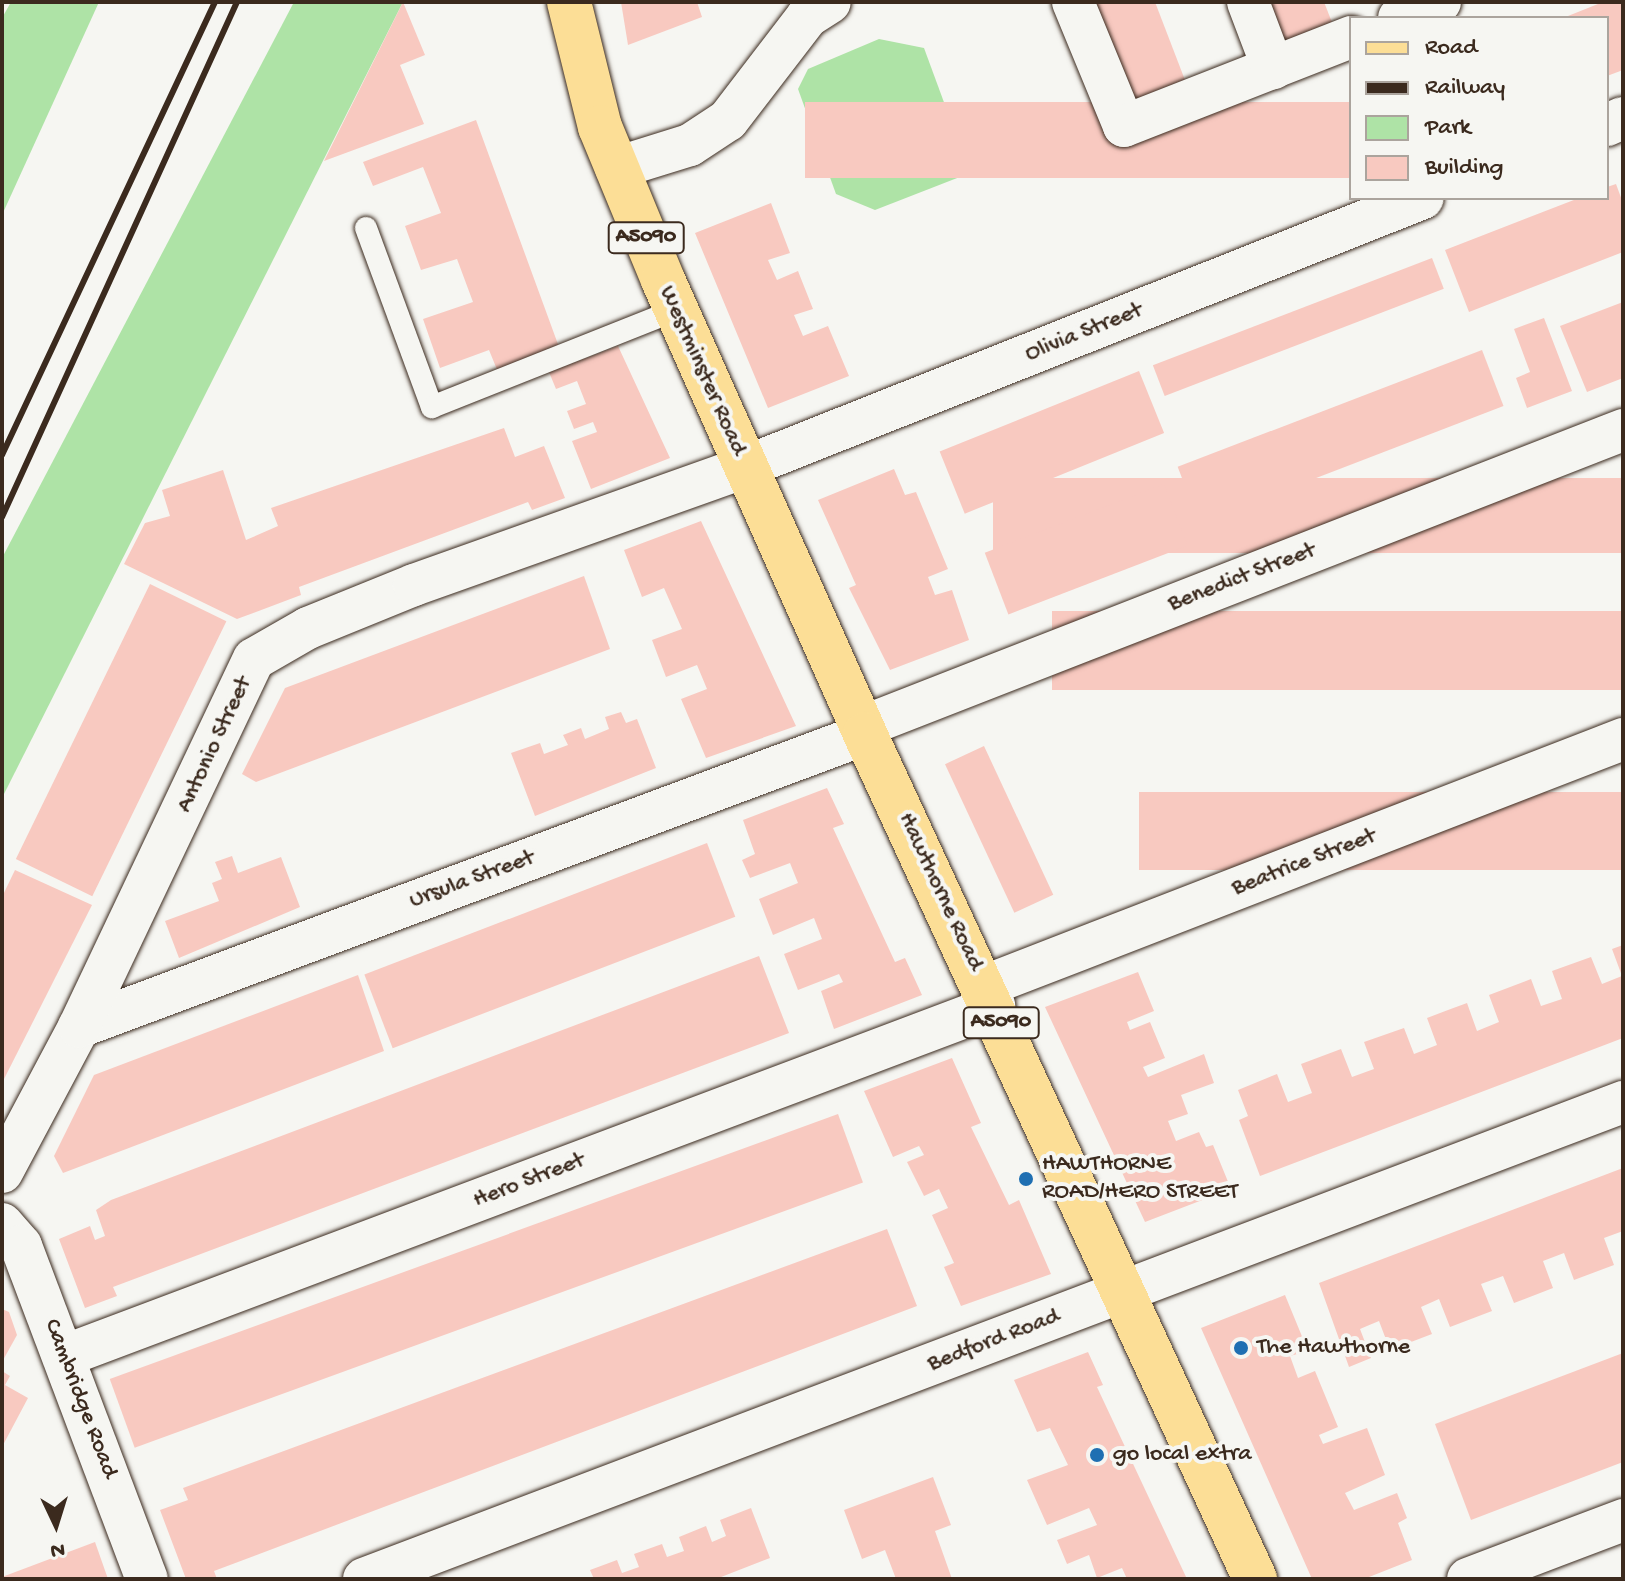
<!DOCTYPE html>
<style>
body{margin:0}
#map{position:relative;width:1625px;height:1581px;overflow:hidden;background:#f6f6f2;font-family:"Gochi Hand",sans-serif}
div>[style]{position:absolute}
.green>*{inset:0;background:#aee3a6}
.building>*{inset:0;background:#f8c9c0;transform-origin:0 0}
.roads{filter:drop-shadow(0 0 2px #3b2a1e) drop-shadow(0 0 2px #3b2a1e)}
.lane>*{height:22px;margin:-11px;padding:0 11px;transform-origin:11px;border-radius:11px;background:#f6f6f2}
.street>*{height:42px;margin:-21px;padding:0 21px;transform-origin:21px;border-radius:21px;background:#f6f6f2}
.primary>*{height:44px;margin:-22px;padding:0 22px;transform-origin:22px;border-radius:22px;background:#fcde96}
.rail>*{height:6px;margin:-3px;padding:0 3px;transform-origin:3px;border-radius:3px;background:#3b2a1e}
.dots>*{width:22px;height:22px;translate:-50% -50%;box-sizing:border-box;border:4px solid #f6f6f2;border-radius:50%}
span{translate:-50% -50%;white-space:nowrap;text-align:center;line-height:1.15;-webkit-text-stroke:8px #f6f6f2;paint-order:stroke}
.shield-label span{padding:2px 6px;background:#f6f6f2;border:2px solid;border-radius:6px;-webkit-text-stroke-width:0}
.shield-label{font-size:22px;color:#3b2a1e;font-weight:700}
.street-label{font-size:24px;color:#3b2a1e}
.poi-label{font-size:24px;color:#3b2a1e}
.left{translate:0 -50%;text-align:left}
.frame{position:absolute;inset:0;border:4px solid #3b2a1e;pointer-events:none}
.legend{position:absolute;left:1349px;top:16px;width:260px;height:184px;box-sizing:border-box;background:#f6f6f2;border:2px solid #aba49d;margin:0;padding:10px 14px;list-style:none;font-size:24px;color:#3b2a1e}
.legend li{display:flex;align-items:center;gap:16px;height:40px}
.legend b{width:40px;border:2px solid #aba49d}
.north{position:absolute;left:16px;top:1485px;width:80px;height:80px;-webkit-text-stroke:6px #f6f6f2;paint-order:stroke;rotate:176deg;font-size:22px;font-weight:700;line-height:32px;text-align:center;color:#3b2a1e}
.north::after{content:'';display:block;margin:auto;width:28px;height:36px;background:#3b2a1e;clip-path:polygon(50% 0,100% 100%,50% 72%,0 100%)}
</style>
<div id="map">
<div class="green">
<div style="clip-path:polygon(11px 2px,99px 2px,2px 215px,2px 18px)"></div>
<div style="clip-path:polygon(294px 2px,403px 2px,2px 798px,2px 558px)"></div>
<div style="clip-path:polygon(879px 39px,924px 48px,970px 173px,875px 210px,836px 194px,798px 89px,808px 69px)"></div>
</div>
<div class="building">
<div style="clip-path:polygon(403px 2px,425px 55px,400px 65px,424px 124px,324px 161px)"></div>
<div style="clip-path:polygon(621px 2px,697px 2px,702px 17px,628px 45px)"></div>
<div style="clip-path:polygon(1091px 2px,1155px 2px,1188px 88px,1132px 109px)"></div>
<div style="clip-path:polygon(1260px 2px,1324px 2px,1335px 30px,1279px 52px)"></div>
<div style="clip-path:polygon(1603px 2px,1623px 2px,1623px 70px,1607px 76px,1607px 18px,1563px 18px)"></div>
<div style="left:1351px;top:102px;width:76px;height:546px;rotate:90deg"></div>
<div style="clip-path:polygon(476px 120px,559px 347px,498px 372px,489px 350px,440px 368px,423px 319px,473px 302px,457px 259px,421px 270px,405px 226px,441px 213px,423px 167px,373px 186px,363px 162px)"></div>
<div style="clip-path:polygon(1616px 184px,1623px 203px,1623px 252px,1469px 312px,1445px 250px,1579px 198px,1607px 198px,1607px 187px)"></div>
<div style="clip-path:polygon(771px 203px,790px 253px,768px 260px,777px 280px,798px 271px,813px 309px,794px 315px,803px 336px,828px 326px,849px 376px,768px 408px,695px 233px)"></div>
<div style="left:1432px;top:258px;width:33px;height:299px;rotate:69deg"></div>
<div style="clip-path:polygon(1623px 302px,1623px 378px,1587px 392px,1560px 326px)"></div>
<div style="clip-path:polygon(1544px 318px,1572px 391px,1527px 408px,1516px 378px,1530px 372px,1514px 329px)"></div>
<div style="clip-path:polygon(618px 346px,670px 458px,591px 489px,572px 441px,597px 432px,593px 422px,574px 429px,567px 411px,586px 404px,577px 381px,556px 389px,549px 372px)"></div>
<div style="left:1482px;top:350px;width:60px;height:326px;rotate:69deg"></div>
<div style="left:1139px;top:371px;width:67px;height:215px;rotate:68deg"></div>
<div style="clip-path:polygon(504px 428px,515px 457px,544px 446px,565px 498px,532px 510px,528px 502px,299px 587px,301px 595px,237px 619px,124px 564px,145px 523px,170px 516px,162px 490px,223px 470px,246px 540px,278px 526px,271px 508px)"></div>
<div style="clip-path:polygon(894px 469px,905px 495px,916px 492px,948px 569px,928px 577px,935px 595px,952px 590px,969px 640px,890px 670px,849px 588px,856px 585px,818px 500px)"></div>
<div style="left:1623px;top:478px;width:75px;height:630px;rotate:90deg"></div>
<div style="left:1164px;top:484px;width:66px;height:192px;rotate:69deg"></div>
<div style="clip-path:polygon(701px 521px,796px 726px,706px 758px,681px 699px,707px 689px,697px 665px,666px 677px,652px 640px,682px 629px,664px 588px,642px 597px,624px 550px)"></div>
<div style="clip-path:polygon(584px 576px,610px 649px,256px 782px,242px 774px,285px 688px)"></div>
<div style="left:150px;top:584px;width:85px;height:306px;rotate:26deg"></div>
<div style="left:1623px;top:611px;width:79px;height:571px;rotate:90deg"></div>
<div style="clip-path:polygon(621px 712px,626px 723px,637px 719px,656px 768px,535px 816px,511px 753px,540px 743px,544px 754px,568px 745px,563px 735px,581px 728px,585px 739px,609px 729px,605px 717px)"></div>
<div style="left:984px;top:746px;width:164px;height:43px;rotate:65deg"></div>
<div style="clip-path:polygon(827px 788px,844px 824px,833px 828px,895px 962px,905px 958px,922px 995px,834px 1029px,821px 991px,843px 982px,839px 974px,798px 990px,784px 954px,822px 939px,814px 918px,773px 935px,759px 899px,798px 883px,790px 863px,750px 878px,742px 860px,755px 854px,743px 820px)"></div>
<div style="left:1623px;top:792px;width:78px;height:484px;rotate:90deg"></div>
<div style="left:707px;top:843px;width:79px;height:367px;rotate:69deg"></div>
<div style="clip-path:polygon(232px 856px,238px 873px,281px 857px,300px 907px,179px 958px,165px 921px,219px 901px,212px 883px,222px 879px,215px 862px)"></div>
<div style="clip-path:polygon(15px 870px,92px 905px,2px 1083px,2px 897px)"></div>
<div style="clip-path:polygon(1623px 945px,1623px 1038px,1260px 1176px,1239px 1120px,1248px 1116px,1238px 1090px,1277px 1074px,1288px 1102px,1312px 1093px,1301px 1064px,1341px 1049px,1352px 1077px,1374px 1069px,1364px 1042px,1404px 1028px,1414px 1054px,1437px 1045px,1427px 1018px,1448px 1010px,1467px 1003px,1477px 1031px,1499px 1022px,1489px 995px,1531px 979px,1541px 1006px,1562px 999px,1552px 971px,1591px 957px,1602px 984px,1622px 976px,1612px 949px)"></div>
<div style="clip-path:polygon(759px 956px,789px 1033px,113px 1287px,117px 1296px,85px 1308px,59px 1239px,90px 1226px,95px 1240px,105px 1236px,96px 1210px,111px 1200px)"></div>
<div style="clip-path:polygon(1138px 972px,1154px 1011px,1127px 1022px,1130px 1030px,1150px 1022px,1165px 1058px,1143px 1067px,1148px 1077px,1204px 1054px,1214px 1083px,1181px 1095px,1188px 1114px,1168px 1121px,1176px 1141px,1199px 1132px,1206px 1147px,1213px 1145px,1231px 1189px,1145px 1222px,1045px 1007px)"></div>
<div style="clip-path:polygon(358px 975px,384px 1051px,63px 1173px,54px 1156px,94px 1075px)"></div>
<div style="clip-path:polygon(952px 1058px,981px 1123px,971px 1127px,1009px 1205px,1019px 1200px,1051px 1274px,961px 1306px,944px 1267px,954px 1263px,932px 1215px,948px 1208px,939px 1189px,924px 1196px,907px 1162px,924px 1155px,919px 1146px,893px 1157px,864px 1091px)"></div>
<div style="left:838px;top:1114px;width:73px;height:775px;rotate:70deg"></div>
<div style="clip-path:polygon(1623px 1168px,1623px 1231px,1604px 1238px,1614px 1265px,1574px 1280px,1564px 1253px,1543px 1261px,1553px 1288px,1514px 1303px,1503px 1276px,1481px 1284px,1492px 1311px,1450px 1327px,1439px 1299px,1421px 1307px,1432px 1334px,1390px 1350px,1379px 1321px,1367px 1326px,1360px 1329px,1371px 1358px,1349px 1367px,1319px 1283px)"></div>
<div style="clip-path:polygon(887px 1229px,917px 1306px,214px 1571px,217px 1579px,186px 1579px,160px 1510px,188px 1500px,183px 1488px)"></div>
<div style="clip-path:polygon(1285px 1295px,1308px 1351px,1290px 1356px,1298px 1378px,1315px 1371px,1338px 1427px,1319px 1435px,1323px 1444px,1367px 1428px,1385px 1475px,1345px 1493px,1354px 1510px,1397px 1493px,1407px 1518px,1398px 1523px,1412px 1560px,1364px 1579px,1312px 1579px,1201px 1328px)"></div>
<div style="clip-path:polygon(2px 1309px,9px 1312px,17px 1335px,2px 1362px)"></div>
<div style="clip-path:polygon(1088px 1352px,1103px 1385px,1097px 1387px,1187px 1579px,1127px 1579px,1122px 1568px,1097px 1578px,1089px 1555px,1067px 1564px,1057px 1540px,1097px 1525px,1089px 1508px,1047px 1525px,1027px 1480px,1068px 1465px,1050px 1428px,1037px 1432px,1014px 1380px)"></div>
<div style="clip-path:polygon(1623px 1353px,1623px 1462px,1471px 1520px,1435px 1424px)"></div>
<div style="clip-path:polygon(2px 1371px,10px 1376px,5px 1385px,28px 1398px,2px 1447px)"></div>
<div style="clip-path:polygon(933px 1477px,951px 1525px,935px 1531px,952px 1579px,896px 1579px,885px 1550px,862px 1559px,844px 1510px)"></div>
<div style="clip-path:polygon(751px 1508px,770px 1558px,716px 1579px,594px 1579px,590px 1570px,617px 1560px,622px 1573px,639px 1567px,634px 1554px,662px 1544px,667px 1557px,684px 1551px,679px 1537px,706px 1526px,712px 1542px,726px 1536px,720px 1520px)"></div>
<div style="clip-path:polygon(95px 1542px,108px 1579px,2px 1579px,2px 1577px)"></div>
</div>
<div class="roads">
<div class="lane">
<div style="left:366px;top:228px;width:191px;rotate:69.8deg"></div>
<div style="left:432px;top:407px;width:263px;rotate:-21.7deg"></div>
</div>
<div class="street">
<div style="left:1073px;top:2px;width:134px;rotate:67.6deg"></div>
<div style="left:1124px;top:126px;width:244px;rotate:-21.4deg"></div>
<div style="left:1248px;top:2px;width:71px;rotate:69.3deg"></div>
<div style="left:1399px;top:18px;width:44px;rotate:-21.3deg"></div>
<div style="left:1607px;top:125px;width:17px;rotate:-24deg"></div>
<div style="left:616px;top:168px;width:77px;rotate:-17.3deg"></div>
<div style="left:690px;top:145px;width:45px;rotate:-33.3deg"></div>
<div style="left:728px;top:120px;width:130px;rotate:-52.5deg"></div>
<div style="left:807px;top:17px;width:27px;rotate:-33deg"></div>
<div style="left:862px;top:727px;width:817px;rotate:-21.32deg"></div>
<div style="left:985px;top:986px;width:684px;rotate:-21.16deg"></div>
<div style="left:79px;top:1027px;width:839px;rotate:-20.44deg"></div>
<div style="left:2px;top:1172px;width:164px;rotate:-62deg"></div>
<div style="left:79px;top:1027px;width:407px;rotate:-64.6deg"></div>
<div style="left:254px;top:659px;width:62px;rotate:-29.9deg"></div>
<div style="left:308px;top:628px;width:114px;rotate:-22.1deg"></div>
<div style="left:414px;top:585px;width:351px;rotate:-19.6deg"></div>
<div style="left:745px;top:467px;width:729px;rotate:-21.64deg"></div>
<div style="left:2px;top:1224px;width:29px;rotate:49deg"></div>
<div style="left:21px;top:1246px;width:356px;rotate:69.3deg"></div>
<div style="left:64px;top:1356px;width:994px;rotate:-20.62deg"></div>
<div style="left:364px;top:1579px;width:1346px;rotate:-20.75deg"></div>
<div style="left:1468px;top:1579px;width:166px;rotate:-20.8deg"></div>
</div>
<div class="primary">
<div style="left:569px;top:2px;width:129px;rotate:76.1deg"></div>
<div style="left:600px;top:127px;width:165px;rotate:67.6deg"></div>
<div style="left:663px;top:280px;width:497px;rotate:66deg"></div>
<div style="left:865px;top:734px;width:931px;rotate:65.22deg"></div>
</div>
</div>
<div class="rail">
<div style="left:2px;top:455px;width:501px;rotate:-64.82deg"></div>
<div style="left:2px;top:517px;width:566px;rotate:-65.47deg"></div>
</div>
<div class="dots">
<div style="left:1026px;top:1179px;background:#1f6fb2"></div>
<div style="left:1241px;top:1348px;background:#1f6fb2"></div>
<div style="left:1097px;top:1455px;background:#1f6fb2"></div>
</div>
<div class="shield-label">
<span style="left:646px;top:238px">A5090</span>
<span style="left:1001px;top:1023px">A5090</span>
</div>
<div class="street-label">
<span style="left:1084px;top:333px;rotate:-22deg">Olivia Street</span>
<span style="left:702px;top:371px;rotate:66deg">Westminster Road</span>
<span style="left:1242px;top:578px;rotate:-21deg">Benedict Street</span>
<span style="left:215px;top:745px;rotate:-65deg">Antonio Street</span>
<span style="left:1304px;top:863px;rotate:-21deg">Beatrice Street</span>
<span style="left:472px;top:880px;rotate:-20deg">Ursula Street</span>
<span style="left:940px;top:892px;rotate:65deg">Hawthorne Road</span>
<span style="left:529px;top:1181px;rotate:-21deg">Hero Street</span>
<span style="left:994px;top:1341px;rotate:-21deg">Bedford Road</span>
<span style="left:80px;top:1399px;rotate:69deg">Cambridge Road</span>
</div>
<div class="poi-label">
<span class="left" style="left:1042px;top:1179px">HAWTHORNE<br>ROAD/HERO STREET</span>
<span class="left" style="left:1257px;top:1348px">The Hawthorne</span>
<span class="left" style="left:1113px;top:1455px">go local extra</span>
</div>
<div class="frame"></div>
<ul class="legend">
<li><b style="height:10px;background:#fcde96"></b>Road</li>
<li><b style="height:10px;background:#3b2a1e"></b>Railway</li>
<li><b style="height:22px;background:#aee3a6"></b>Park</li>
<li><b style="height:22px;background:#f8c9c0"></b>Building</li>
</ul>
<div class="north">N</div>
</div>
